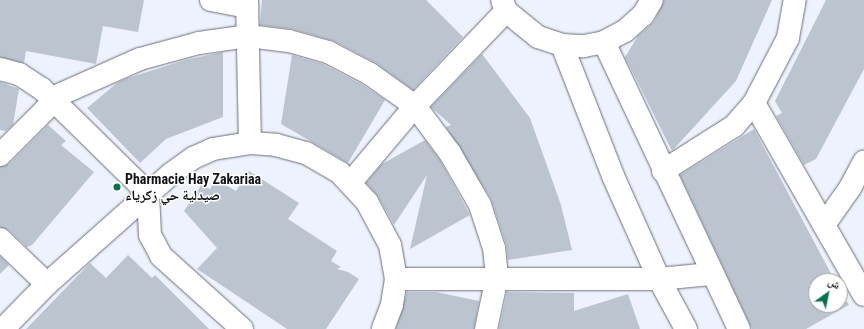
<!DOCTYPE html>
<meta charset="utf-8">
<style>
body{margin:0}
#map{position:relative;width:864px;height:329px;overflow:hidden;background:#eef2fe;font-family:"Roboto Condensed","Noto Naskh Arabic",sans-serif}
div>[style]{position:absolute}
.building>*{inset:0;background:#bcc5cf}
.roads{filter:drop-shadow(0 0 1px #6a6e79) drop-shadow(0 0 1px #6a6e79)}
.minor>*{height:22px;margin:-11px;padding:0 11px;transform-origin:11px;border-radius:11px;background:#fff}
.dots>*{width:11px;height:11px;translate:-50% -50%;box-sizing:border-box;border:2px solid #fff;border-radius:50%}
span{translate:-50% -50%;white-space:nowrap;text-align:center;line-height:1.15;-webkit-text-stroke:3px #fff;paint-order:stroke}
.poi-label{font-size:14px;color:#111216;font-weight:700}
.left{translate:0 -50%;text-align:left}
.north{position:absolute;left:808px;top:273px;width:40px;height:40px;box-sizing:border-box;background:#fff;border:1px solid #a0a0a2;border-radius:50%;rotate:33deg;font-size:11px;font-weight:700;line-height:16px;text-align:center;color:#111216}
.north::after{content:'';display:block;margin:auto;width:14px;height:18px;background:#05724b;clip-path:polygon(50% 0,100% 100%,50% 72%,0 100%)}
</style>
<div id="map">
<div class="building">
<div style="clip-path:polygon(0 0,144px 0,138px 32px,103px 26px,96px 64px,26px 51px,24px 63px,0 57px)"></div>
<div style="clip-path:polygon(262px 0,426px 0,463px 37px,413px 90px,376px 63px,334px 41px,292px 29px,260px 25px)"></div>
<div style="clip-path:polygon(664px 0,772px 0,736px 81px,672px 151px,625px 57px,638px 36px,654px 22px)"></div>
<div style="clip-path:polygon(826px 0,864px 0,864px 69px,816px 159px,804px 165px,776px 116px,782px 113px,775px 101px)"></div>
<div style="clip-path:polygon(223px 52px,223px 117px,166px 139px,140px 163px,87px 108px,117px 83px,125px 79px,185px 60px)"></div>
<div style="clip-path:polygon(482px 54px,530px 118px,561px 205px,572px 250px,508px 260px,506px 244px,491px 199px,446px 127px,451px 125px,431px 107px)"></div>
<div style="clip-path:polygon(292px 55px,323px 64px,363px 85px,385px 100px,348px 163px,281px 124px)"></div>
<div style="clip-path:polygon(0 82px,19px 89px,13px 125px,6px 131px,0 130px)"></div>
<div style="clip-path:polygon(48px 125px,66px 141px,61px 145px,94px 172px,32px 245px,27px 247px,9px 230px,0 227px,0 167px,9px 164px)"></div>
<div style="clip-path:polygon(754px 129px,835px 281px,816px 281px,816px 305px,840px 305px,840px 290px,849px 305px,806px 329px,752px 329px,680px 175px)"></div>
<div style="clip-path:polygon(425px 140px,440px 160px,470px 215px,410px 249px,427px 175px,394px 225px,378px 196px,366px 183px,382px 164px)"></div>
<div style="clip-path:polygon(249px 171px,299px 203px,288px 219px,337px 251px,331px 261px,341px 267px,337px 269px,348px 272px,359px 279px,326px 329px,287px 329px,197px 269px,217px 248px,184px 211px,202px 184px,210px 189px,216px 179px,236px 191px)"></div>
<div style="clip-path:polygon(128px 255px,152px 278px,155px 275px,209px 329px,26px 329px,90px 263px,106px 278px)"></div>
<div style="clip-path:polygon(0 256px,9px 265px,0 274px)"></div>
<div style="clip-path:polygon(407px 292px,436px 292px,479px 301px,474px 329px,396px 329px)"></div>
<div style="clip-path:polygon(507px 292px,574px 293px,574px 311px,628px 294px,640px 329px,499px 329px)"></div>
</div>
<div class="roads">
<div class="minor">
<div style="left:211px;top:0;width:37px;rotate:11deg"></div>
<div style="left:247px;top:0;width:143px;rotate:88.8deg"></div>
<div style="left:502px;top:0;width:12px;rotate:70deg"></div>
<div style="left:506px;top:11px;width:41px;rotate:39.1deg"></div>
<div style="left:538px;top:37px;width:25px;rotate:18deg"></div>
<div style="left:562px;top:45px;width:22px;rotate:3deg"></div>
<div style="left:584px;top:46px;width:20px;rotate:-11deg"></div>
<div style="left:604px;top:42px;width:24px;rotate:-28deg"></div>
<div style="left:625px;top:31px;width:24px;rotate:-42deg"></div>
<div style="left:643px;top:15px;width:17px;rotate:-59deg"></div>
<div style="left:604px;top:42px;width:317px;rotate:64.8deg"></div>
<div style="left:562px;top:45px;width:141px;rotate:68.7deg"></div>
<div style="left:613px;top:176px;width:113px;rotate:65.9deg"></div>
<div style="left:659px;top:279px;width:57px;rotate:61.6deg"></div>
<div style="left:0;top:69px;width:20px;rotate:15deg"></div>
<div style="left:19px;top:74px;width:27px;rotate:33deg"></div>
<div style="left:42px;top:89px;width:148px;rotate:44.5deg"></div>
<div style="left:148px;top:193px;width:42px;rotate:87.3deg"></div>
<div style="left:150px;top:235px;width:24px;rotate:62deg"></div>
<div style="left:161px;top:256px;width:109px;rotate:42deg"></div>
<div style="left:754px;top:103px;width:221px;rotate:60.2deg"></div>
<div style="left:0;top:155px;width:86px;rotate:-45deg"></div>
<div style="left:61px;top:94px;width:86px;rotate:-23.9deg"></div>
<div style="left:140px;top:59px;width:61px;rotate:-15.2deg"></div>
<div style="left:199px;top:43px;width:49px;rotate:-8.1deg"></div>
<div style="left:248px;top:36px;width:41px;rotate:7deg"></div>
<div style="left:289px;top:41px;width:41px;rotate:15.8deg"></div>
<div style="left:328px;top:52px;width:47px;rotate:27.6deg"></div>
<div style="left:370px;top:74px;width:55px;rotate:35.4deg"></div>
<div style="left:415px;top:106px;width:59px;rotate:53.3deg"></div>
<div style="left:450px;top:153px;width:60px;rotate:60deg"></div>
<div style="left:480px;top:205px;width:45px;rotate:72deg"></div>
<div style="left:494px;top:248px;width:29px;rotate:84deg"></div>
<div style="left:497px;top:277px;width:53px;rotate:101.9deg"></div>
<div style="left:663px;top:171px;width:84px;rotate:-32.4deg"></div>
<div style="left:734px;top:126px;width:30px;rotate:-49deg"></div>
<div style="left:754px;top:103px;width:73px;rotate:-62.4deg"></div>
<div style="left:788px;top:38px;width:39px;rotate:-80deg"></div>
<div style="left:351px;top:182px;width:99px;rotate:-49.9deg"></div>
<div style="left:415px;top:106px;width:132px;rotate:-46.2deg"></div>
<div style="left:824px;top:225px;width:45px;rotate:-54.9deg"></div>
<div style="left:850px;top:188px;width:30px;rotate:-62deg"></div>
<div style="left:0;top:239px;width:65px;rotate:43.8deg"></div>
<div style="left:396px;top:279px;width:263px"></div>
<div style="left:659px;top:279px;width:52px;rotate:-5.5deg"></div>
<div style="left:3px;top:329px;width:63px;rotate:-45.6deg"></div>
<div style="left:47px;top:284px;width:166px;rotate:-41.6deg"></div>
<div style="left:171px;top:174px;width:27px;rotate:-36deg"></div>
<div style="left:193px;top:158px;width:22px;rotate:-24deg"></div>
<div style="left:213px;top:149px;width:37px;rotate:-9deg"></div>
<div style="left:250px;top:143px;width:26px;rotate:4deg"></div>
<div style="left:276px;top:145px;width:31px;rotate:15deg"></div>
<div style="left:306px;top:153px;width:39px;rotate:30deg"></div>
<div style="left:340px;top:173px;width:40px;rotate:47deg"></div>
<div style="left:367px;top:202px;width:49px;rotate:61.9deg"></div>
<div style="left:390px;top:245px;width:35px;rotate:80deg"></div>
<div style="left:396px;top:279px;width:26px;rotate:99deg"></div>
<div style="left:392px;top:305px;width:26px;rotate:111deg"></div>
</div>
</div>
<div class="dots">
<div style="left:117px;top:187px;background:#05724b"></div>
</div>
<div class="poi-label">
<span class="left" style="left:125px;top:187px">Pharmacie Hay Zakariaa<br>صيدلية حي زكرياء</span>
</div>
<div class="north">ش</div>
</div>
